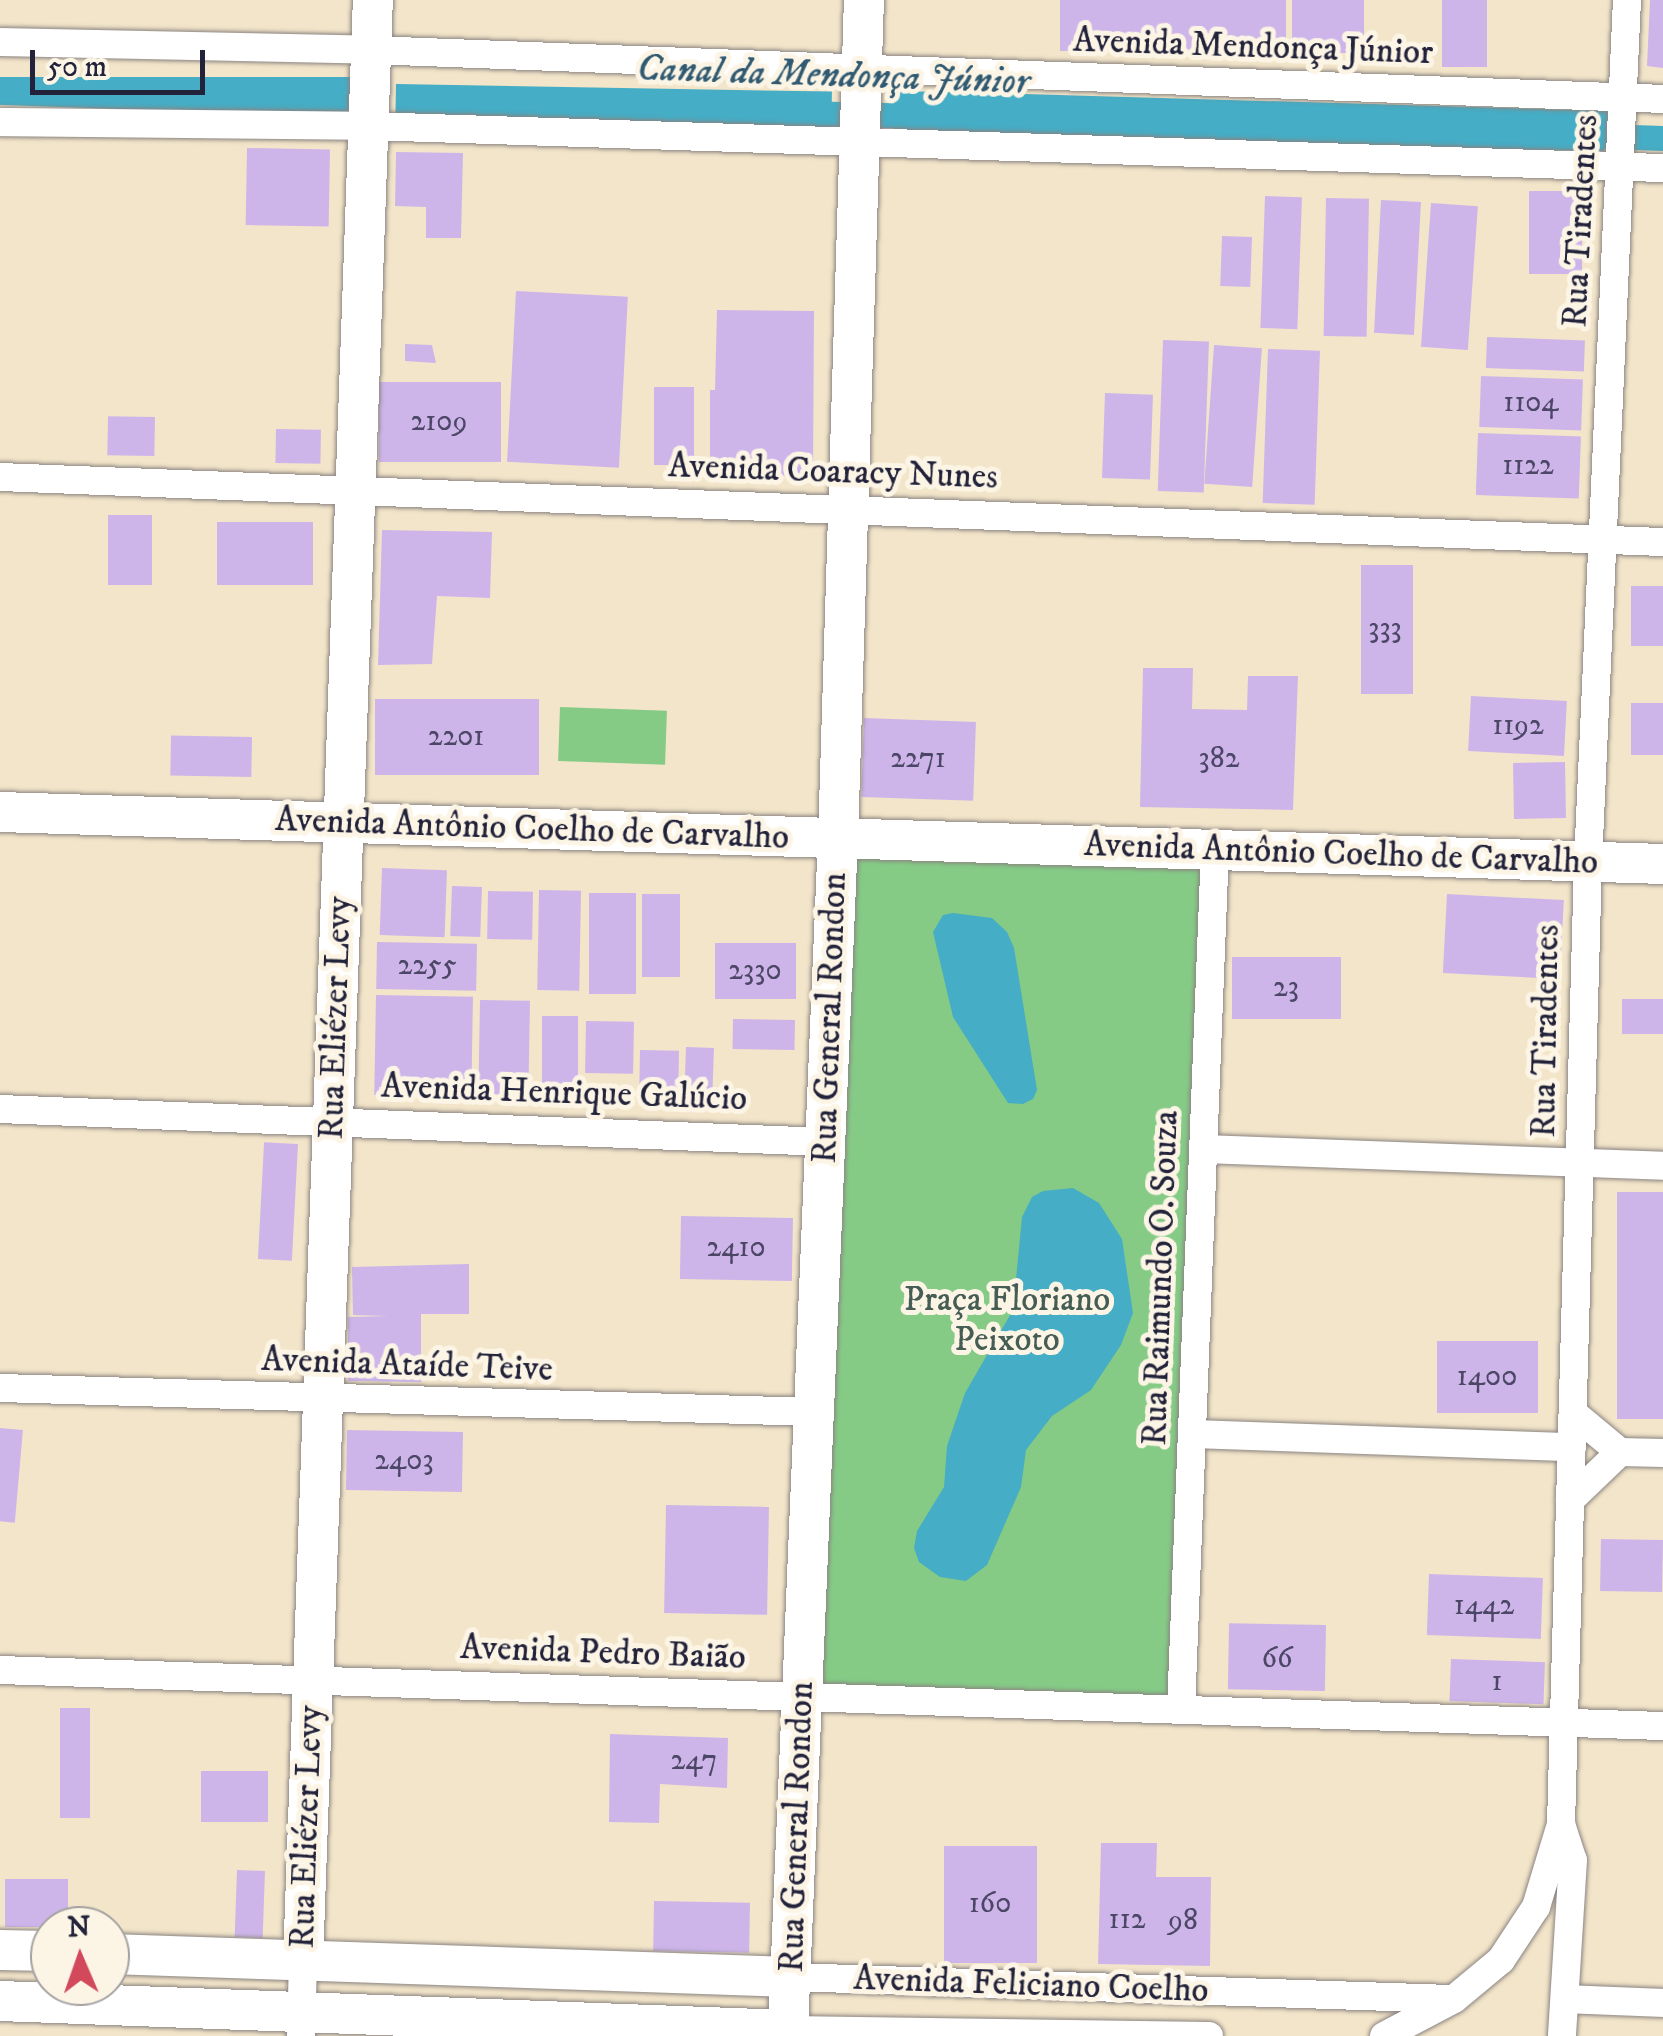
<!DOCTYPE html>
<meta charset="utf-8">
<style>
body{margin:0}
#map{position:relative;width:1663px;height:2036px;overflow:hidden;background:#f3e5c9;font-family:"IM FELL DW Pica",serif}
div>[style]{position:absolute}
.green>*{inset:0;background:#85cb86;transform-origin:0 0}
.water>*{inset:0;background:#45adc5;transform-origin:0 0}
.canal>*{height:25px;margin:-12.5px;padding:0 12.5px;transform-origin:12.5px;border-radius:12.5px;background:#45adc5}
.building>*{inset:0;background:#cdb5ea;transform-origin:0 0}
.roads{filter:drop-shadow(0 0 2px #8a8482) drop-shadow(0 0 2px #8a8482)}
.street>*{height:28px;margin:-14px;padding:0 14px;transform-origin:14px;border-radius:14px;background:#fff}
.secondary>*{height:40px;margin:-20px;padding:0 20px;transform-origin:20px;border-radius:20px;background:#fff}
span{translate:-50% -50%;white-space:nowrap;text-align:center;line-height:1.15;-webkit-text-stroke:10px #fcf5e5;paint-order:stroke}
.number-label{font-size:30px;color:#4d4767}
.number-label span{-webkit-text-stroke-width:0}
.street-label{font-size:35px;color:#22223b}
.park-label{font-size:35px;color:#455d55}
.water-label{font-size:38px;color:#305a72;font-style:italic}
.north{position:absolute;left:30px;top:1906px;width:100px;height:100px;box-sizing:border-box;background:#fcf5e5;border:2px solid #a5a1a1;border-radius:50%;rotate:358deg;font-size:28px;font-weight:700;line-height:40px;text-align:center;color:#22223b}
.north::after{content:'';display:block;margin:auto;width:35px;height:45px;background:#d1495b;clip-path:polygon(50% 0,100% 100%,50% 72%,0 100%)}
.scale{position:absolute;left:30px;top:50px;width:175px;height:45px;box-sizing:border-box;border:5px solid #22223b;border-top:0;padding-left:12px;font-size:30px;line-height:35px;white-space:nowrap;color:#22223b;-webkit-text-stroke:8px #fcf5e5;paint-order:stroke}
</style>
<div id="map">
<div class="green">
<div style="left:560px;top:707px;width:107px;height:54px;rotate:2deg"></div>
<div style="left:838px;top:839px;width:377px;height:859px;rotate:2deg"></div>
</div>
<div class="water">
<div style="clip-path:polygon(0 77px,352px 77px,351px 117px,0 105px)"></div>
<div style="left:396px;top:84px;width:436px;height:37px;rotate:1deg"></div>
<div style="clip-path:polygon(894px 91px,992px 93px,1609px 111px,1604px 151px,893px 139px)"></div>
<div style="clip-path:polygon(953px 913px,992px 918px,1007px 932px,1014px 948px,1037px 1090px,1033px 1099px,1023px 1104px,1008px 1103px,953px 1017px,933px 932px,943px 915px)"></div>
<div style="clip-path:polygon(1073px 1188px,1099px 1203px,1122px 1239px,1133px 1313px,1121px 1345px,1091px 1390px,1052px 1416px,1026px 1450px,1021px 1487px,987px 1565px,966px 1581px,940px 1577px,919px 1562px,914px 1548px,917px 1531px,944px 1487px,947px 1446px,965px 1393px,1013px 1310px,1022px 1217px,1032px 1197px,1043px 1191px)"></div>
</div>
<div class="canal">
<div style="left:800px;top:113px;width:125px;rotate:1.4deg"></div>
<div style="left:1604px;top:136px;width:59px;rotate:1.9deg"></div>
</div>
<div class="building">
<div style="left:1060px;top:0;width:226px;height:51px"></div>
<div style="left:1292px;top:0;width:72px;height:53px"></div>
<div style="left:1442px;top:0;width:45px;height:67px"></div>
<div style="clip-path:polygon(1650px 0,1663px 0,1663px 68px,1647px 66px)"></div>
<div style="left:247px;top:148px;width:83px;height:77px;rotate:1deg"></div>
<div style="clip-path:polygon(396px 152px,463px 153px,461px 238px,426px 238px,426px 207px,395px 206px)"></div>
<div style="left:1529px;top:191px;width:53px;height:83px"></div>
<div style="left:1265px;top:196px;width:37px;height:132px;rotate:2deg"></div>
<div style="left:1326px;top:198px;width:43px;height:138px;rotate:1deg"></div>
<div style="left:1381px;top:200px;width:40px;height:133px;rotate:3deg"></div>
<div style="left:1431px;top:203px;width:47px;height:144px;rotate:4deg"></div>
<div style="left:1222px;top:236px;width:30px;height:50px;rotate:2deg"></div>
<div style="left:516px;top:291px;width:112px;height:171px;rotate:3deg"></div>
<div style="clip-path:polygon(717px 310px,814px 311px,813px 476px,710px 476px,710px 390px,715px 390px)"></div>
<div style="left:1487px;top:337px;width:98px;height:31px;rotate:2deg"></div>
<div style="left:1163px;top:340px;width:46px;height:151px;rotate:2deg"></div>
<div style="clip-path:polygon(405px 344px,432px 345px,436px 363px,405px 361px)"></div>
<div style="left:1214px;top:345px;width:48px;height:139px;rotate:4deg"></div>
<div style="left:1268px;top:349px;width:52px;height:154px;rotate:2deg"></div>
<div style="left:1481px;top:376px;width:102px;height:51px;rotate:2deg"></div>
<div style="left:379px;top:382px;width:122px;height:80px"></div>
<div style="left:694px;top:387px;width:78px;height:40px;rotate:90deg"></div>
<div style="left:1105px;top:393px;width:48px;height:85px;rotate:2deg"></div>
<div style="left:155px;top:417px;width:39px;height:47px;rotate:91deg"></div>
<div style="left:276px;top:429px;width:45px;height:34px;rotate:1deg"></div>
<div style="left:1478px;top:433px;width:103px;height:62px;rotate:2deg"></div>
<div style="left:108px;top:515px;width:44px;height:70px"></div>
<div style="left:217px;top:522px;width:96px;height:63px"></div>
<div style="clip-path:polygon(382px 530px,492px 532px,490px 598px,437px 596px,432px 664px,378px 665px)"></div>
<div style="left:1361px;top:565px;width:52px;height:129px"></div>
<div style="left:1631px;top:586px;width:32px;height:60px"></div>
<div style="clip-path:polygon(1143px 668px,1193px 668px,1192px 709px,1247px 710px,1248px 676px,1298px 676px,1293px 810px,1140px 807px)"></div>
<div style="left:1471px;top:696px;width:96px;height:55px;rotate:3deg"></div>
<div style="left:375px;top:699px;width:164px;height:76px"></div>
<div style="left:1631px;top:703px;width:32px;height:52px"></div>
<div style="left:864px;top:718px;width:112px;height:79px;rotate:2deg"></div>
<div style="left:252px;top:737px;width:40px;height:81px;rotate:91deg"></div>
<div style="left:1565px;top:762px;width:56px;height:52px;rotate:89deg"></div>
<div style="left:382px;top:868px;width:65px;height:67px;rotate:2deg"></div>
<div style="left:452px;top:886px;width:30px;height:50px;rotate:2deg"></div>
<div style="left:539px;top:890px;width:42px;height:100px;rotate:1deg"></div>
<div style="left:488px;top:891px;width:45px;height:48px;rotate:1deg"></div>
<div style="left:589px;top:893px;width:47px;height:101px"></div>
<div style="left:642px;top:894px;width:38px;height:83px"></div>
<div style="left:1447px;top:894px;width:117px;height:79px;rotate:3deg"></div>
<div style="left:377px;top:942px;width:100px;height:47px;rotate:1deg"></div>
<div style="left:715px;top:943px;width:81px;height:56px"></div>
<div style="left:1232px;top:957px;width:109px;height:62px"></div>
<div style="left:376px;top:995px;width:97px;height:100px;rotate:1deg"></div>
<div style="left:1622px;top:999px;width:41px;height:35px"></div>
<div style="left:480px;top:1000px;width:50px;height:94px;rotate:1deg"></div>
<div style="left:542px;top:1016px;width:36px;height:70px"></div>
<div style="left:733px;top:1019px;width:62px;height:30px;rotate:1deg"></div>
<div style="left:586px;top:1021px;width:48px;height:52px;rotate:1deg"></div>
<div style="left:686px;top:1047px;width:28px;height:63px;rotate:2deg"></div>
<div style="left:640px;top:1050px;width:39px;height:44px;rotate:1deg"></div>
<div style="left:298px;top:1144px;width:117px;height:34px;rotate:93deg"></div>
<div style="left:1617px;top:1192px;width:46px;height:227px"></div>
<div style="left:681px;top:1216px;width:112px;height:63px;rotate:1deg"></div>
<div style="clip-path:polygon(469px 1264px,469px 1314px,421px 1314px,421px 1382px,348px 1381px,348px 1317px,388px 1316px,353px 1315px,352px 1267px)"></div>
<div style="left:1538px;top:1341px;width:72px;height:101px;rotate:90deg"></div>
<div style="left:0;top:1428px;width:23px;height:93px;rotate:5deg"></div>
<div style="left:463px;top:1432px;width:60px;height:116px;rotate:91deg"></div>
<div style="left:666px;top:1505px;width:103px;height:108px;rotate:1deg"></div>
<div style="left:1601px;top:1539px;width:62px;height:52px;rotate:1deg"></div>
<div style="left:1429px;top:1574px;width:114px;height:61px;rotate:2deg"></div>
<div style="left:1326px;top:1625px;width:66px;height:97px;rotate:91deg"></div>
<div style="left:1451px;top:1659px;width:94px;height:42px;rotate:2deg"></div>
<div style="left:60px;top:1708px;width:30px;height:110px"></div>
<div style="clip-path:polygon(610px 1734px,728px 1738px,727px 1788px,660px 1784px,659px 1823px,609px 1822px)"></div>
<div style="left:201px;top:1771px;width:67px;height:51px"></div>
<div style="clip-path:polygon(1101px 1843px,1157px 1843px,1156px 1877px,1211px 1877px,1210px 1966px,1098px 1964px)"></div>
<div style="left:1037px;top:1846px;width:117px;height:93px;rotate:90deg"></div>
<div style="left:237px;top:1870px;width:28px;height:67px;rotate:2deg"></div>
<div style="left:5px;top:1879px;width:63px;height:48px"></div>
<div style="left:654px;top:1901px;width:96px;height:50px;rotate:1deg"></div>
</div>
<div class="roads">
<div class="street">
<div style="left:0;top:42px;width:371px;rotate:1.2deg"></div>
<div style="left:371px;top:50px;width:1293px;rotate:2.17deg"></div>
<div style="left:0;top:122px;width:368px;rotate:0.6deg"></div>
<div style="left:368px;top:126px;width:1296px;rotate:1.86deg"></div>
<div style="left:0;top:477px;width:1664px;rotate:2.24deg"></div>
<div style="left:0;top:1109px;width:827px;rotate:2.29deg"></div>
<div style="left:1204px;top:1149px;width:459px;rotate:2.1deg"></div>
<div style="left:0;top:1388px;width:813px;rotate:1.69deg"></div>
<div style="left:1573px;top:1413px;width:61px;rotate:39.7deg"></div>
<div style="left:1620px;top:1452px;width:43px;rotate:1.3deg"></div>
<div style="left:1193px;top:1434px;width:379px;rotate:2deg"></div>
<div style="left:1570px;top:1500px;width:69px;rotate:-43.8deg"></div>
<div style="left:0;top:1670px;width:1664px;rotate:1.93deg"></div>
<div style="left:1181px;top:1710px;width:861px;rotate:-87.74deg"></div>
<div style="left:1561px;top:1824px;width:38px;rotate:72deg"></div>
<div style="left:1573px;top:1860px;width:176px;rotate:93.6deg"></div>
<div style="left:791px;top:1977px;width:661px;rotate:1.91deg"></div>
<div style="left:1565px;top:1999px;width:98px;rotate:2.3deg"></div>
<div style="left:301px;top:2036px;width:74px;rotate:-88.5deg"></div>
<div style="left:788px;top:2036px;width:6px;rotate:-90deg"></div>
<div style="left:788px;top:2030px;width:421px;rotate:0.8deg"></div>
<div style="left:1384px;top:2036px;width:79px;rotate:-27.9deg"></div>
<div style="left:1454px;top:1999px;width:61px;rotate:-39.7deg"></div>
<div style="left:1501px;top:1960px;width:64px;rotate:-56.6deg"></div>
<div style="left:1536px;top:1907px;width:87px;rotate:-73.2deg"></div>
<div style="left:1561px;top:1824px;width:962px;rotate:-88.39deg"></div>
<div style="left:1588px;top:862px;width:863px;rotate:-87.41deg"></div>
</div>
<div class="secondary">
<div style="left:0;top:812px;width:1664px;rotate:1.79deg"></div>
<div style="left:0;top:1950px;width:50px;rotate:1.1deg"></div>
<div style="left:110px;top:1954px;width:681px;rotate:1.93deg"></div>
<div style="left:303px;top:1962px;width:1963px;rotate:-87.96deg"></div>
<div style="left:0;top:2001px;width:789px;rotate:2.11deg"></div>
<div style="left:788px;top:2030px;width:1192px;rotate:-87.6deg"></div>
<div style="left:838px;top:839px;width:839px;rotate:-88.23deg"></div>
</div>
</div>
<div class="number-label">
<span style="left:1531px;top:403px">1104</span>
<span style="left:439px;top:422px">2109</span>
<span style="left:1528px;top:466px">1122</span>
<span style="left:1385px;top:629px">333</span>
<span style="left:1518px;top:726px">1192</span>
<span style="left:456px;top:737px">2201</span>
<span style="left:918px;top:759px">2271</span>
<span style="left:1219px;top:759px">382</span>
<span style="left:427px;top:966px">2255</span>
<span style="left:755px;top:971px">2330</span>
<span style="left:1286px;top:988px">23</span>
<span style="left:736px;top:1248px">2410</span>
<span style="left:1487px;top:1377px">1400</span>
<span style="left:404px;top:1461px">2403</span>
<span style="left:1484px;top:1606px">1442</span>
<span style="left:1277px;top:1659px">66</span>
<span style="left:1497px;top:1682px">1</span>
<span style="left:694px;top:1761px">247</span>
<span style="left:990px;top:1904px">160</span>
<span style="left:1127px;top:1920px">112</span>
<span style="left:1183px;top:1921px">98</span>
</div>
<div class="street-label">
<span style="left:1253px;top:47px;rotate:2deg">Avenida Mendonça Júnior</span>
<span style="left:1581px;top:221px;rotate:-87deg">Rua Tiradentes</span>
<span style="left:833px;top:472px;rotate:2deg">Avenida Coaracy Nunes</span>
<span style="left:532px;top:829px;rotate:2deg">Avenida Antônio Coelho de Carvalho</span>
<span style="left:1341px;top:854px;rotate:2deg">Avenida Antônio Coelho de Carvalho</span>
<span style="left:336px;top:1018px;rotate:-88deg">Rua Eliézer Levy</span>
<span style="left:830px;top:1018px;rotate:-88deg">Rua General Rondon</span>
<span style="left:1546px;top:1031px;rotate:-89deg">Rua Tiradentes</span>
<span style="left:564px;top:1093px;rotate:2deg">Avenida Henrique Galúcio</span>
<span style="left:1161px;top:1278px;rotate:-88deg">Rua Raimundo O. Souza</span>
<span style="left:407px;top:1365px;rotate:2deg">Avenida Ataíde Teive</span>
<span style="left:603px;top:1653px;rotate:2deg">Avenida Pedro Baião</span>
<span style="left:307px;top:1827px;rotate:-88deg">Rua Eliézer Levy</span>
<span style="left:797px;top:1827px;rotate:-88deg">Rua General Rondon</span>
<span style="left:1031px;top:1985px;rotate:2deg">Avenida Feliciano Coelho</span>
</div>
<div class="park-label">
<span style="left:1007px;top:1320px">Praça Floriano<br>Peixoto</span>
</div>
<div class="water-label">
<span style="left:833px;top:76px;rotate:2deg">Canal da Mendonça Júnior</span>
</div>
<div class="north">N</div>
<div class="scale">50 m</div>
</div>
